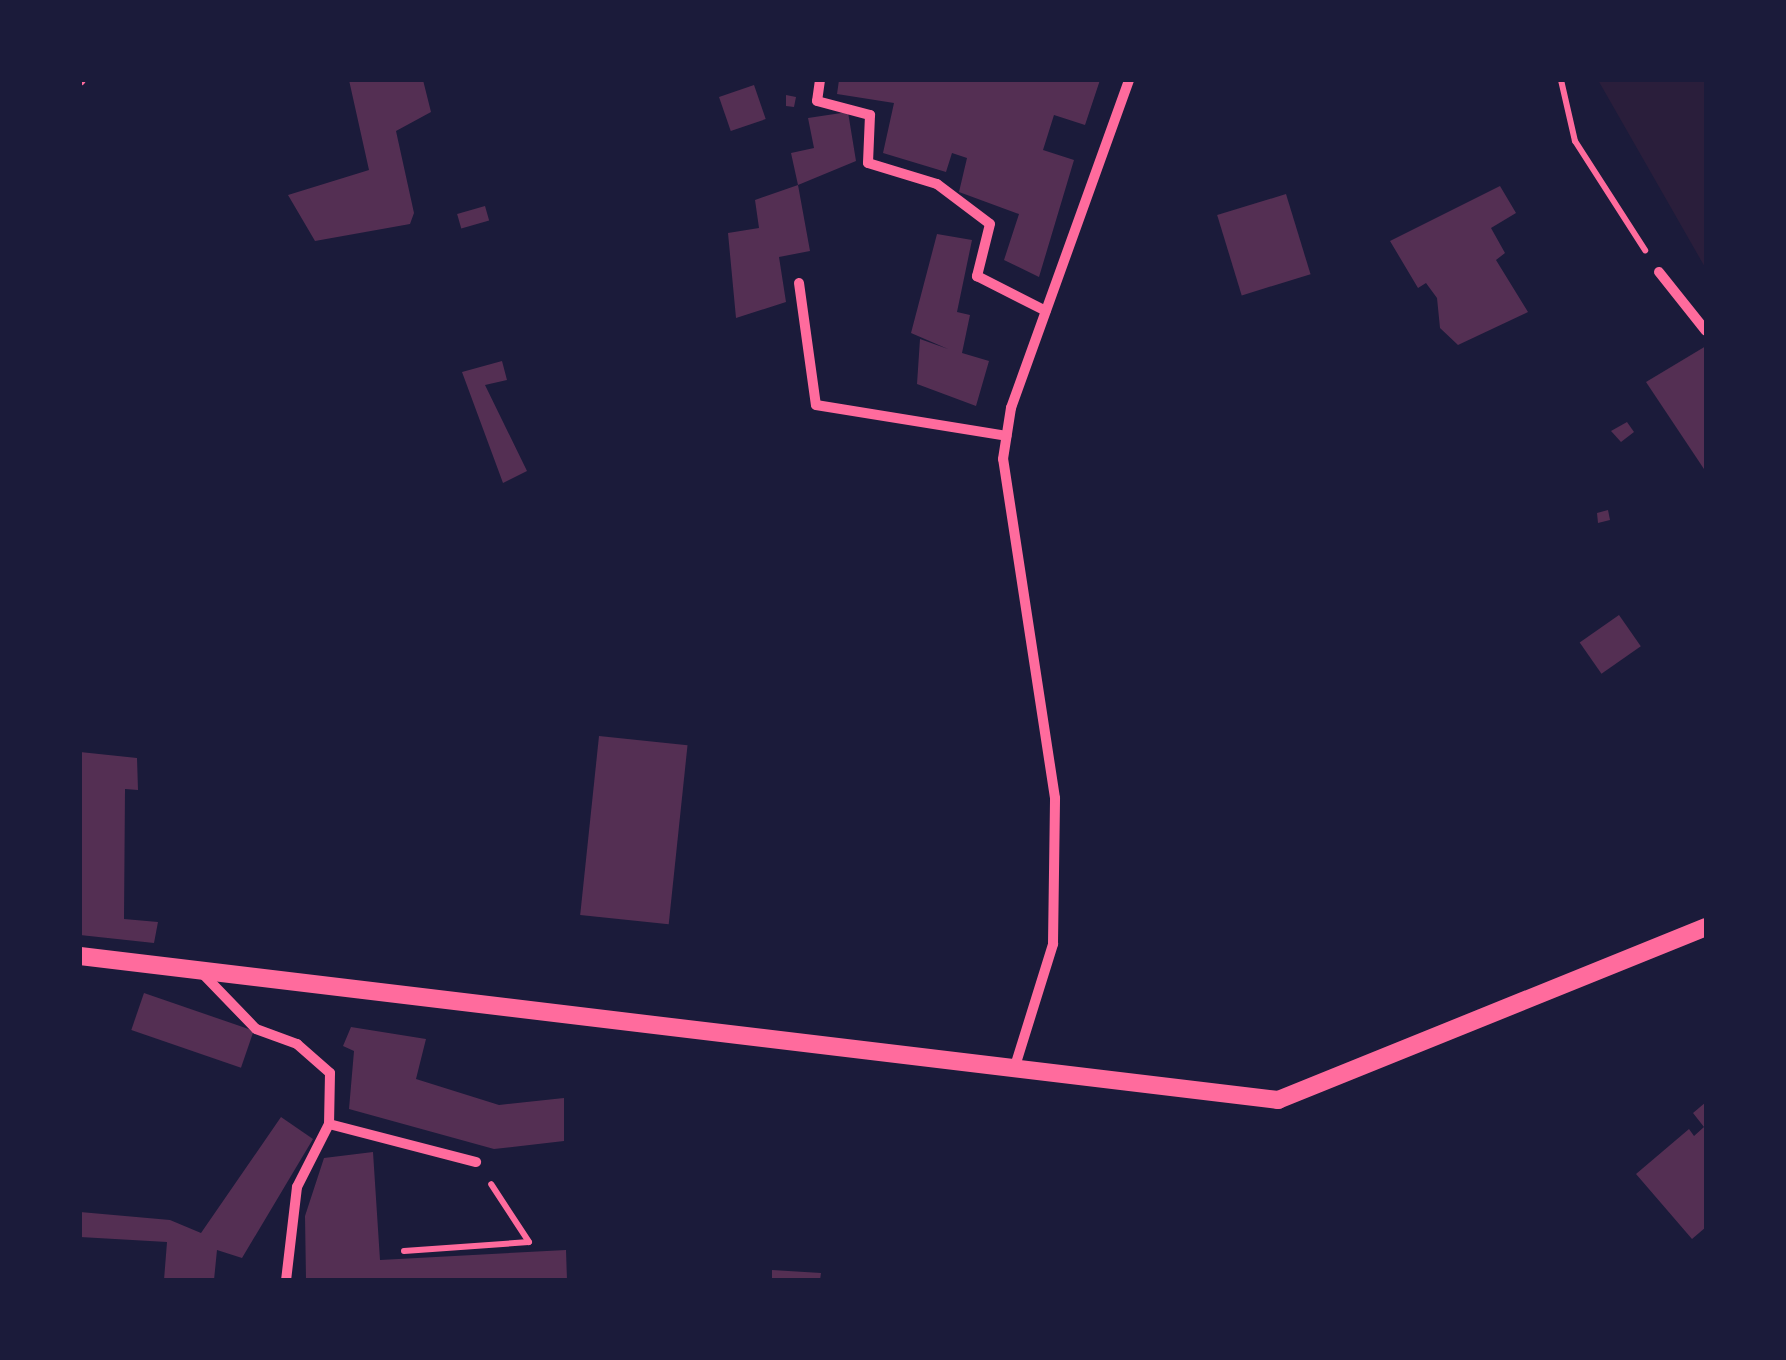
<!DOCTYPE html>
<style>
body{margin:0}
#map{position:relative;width:1786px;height:1360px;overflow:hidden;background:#1b1b3a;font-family:"Public Sans",sans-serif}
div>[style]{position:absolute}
.green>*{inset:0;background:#2a1e3b}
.building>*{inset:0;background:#542f53;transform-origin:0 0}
.path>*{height:6px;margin:-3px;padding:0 3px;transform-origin:3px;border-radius:3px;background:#ff6b9d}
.minor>*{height:10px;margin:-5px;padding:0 5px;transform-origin:5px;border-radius:5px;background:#ff6b9d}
.tertiary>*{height:18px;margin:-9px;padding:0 9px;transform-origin:9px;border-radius:9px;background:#ff6b9d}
span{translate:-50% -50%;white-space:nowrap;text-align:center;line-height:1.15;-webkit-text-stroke:9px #1b1b3a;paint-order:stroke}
.frame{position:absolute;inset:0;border:82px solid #1b1b3a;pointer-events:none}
</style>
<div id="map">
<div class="green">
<div style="clip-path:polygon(1598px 80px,1706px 80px,1706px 269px)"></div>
</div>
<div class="building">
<div style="clip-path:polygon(349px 80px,423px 80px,431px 112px,396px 131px,414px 213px,410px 224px,315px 241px,288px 195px,369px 170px)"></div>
<div style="clip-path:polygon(839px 80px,1100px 80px,1085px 125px,1054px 115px,1043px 150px,1074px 160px,1039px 277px,1004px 260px,1019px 214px,959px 192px,967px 158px,952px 153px,946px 172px,883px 153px,894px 103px,837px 94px)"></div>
<div style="left:754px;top:85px;width:36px;height:37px;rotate:71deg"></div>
<div style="clip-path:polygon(786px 95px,796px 97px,794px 107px,786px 106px)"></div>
<div style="clip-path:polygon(848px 112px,856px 161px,798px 185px,810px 251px,779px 257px,786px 302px,736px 318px,728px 233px,759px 228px,755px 200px,798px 185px,791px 153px,814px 148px,808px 118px)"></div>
<div style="clip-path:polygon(1500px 186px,1516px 213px,1491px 228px,1505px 253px,1496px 260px,1528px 312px,1458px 345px,1440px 328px,1437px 298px,1426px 283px,1418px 288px,1390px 241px)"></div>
<div style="left:1286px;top:194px;width:84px;height:72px;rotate:73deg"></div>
<div style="left:485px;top:206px;width:15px;height:29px;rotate:74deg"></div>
<div style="clip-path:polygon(937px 234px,972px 240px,957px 312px,970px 315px,962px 353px,989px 361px,976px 406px,917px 384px,920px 339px,948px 349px,911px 333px)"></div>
<div style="clip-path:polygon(1706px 346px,1706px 472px,1646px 382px)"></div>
<div style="clip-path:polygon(502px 361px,507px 380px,485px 385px,527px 471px,503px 483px,462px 372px)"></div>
<div style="clip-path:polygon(1627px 422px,1634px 432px,1621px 442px,1611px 431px)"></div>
<div style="clip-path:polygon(1608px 510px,1610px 520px,1598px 523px,1597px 513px)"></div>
<div style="left:1619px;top:615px;width:38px;height:48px;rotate:55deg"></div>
<div style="left:599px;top:736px;width:89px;height:180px;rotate:6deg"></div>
<div style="clip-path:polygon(80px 752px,137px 758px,138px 790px,125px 789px,124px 919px,158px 922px,154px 943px,80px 935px)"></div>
<div style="left:144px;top:993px;width:116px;height:39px;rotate:19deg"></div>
<div style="clip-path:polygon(351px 1027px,426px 1039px,416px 1079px,499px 1105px,564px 1098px,564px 1141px,494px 1149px,349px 1109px,354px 1051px,343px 1046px)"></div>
<div style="clip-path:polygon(1706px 1102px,1706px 1227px,1692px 1239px,1636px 1174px,1689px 1129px,1694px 1136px,1704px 1127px,1693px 1113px)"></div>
<div style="clip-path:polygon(281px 1117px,313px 1139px,242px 1258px,217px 1250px,214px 1280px,164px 1280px,167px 1242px,80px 1237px,80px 1212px,170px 1220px,201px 1233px)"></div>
<div style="clip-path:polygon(373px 1152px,380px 1260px,566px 1250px,567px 1280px,306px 1280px,305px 1216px,324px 1158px)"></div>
<div style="clip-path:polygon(772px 1270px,821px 1273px,820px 1280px,772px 1280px)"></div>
</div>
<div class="path">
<div style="left:1561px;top:80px;width:63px;rotate:77.1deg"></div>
<div style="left:1575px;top:141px;width:130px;rotate:57.3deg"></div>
<div style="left:404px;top:1251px;width:125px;rotate:-4.1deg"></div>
<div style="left:529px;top:1242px;width:69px;rotate:-123.2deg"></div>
</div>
<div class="minor">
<div style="left:820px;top:80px;width:21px;rotate:98deg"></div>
<div style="left:817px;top:101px;width:55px;rotate:14.8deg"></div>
<div style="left:870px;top:115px;width:48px;rotate:92.4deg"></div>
<div style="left:868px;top:163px;width:72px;rotate:16.9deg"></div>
<div style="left:937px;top:184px;width:66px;rotate:37deg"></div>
<div style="left:990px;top:224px;width:54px;rotate:104deg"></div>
<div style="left:977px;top:276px;width:77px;rotate:26.9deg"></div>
<div style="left:80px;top:81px;width:1px;rotate:-45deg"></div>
<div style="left:1659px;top:272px;width:75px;rotate:51.5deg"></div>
<div style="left:799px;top:283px;width:123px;rotate:82.1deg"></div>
<div style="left:816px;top:405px;width:193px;rotate:9.2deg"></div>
<div style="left:202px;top:973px;width:78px;rotate:46deg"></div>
<div style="left:256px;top:1029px;width:44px;rotate:20.1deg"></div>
<div style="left:297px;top:1044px;width:44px;rotate:41.3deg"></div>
<div style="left:330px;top:1073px;width:51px;rotate:91.1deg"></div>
<div style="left:329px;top:1124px;width:71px;rotate:116.9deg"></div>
<div style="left:297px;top:1187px;width:94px;rotate:96.7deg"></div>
<div style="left:1016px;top:1063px;width:125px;rotate:-72.7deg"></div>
<div style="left:1053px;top:944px;width:146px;rotate:-89.2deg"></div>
<div style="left:1055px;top:798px;width:343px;rotate:-98.7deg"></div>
<div style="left:1003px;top:459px;width:52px;rotate:-81.1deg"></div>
<div style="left:1011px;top:408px;width:349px;rotate:-70.2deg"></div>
<div style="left:329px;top:1124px;width:152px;rotate:14.5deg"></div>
</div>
<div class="tertiary">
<div style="left:80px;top:956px;width:1207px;rotate:6.85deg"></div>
<div style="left:1278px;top:1100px;width:462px;rotate:-22deg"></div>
</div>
<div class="frame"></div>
</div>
